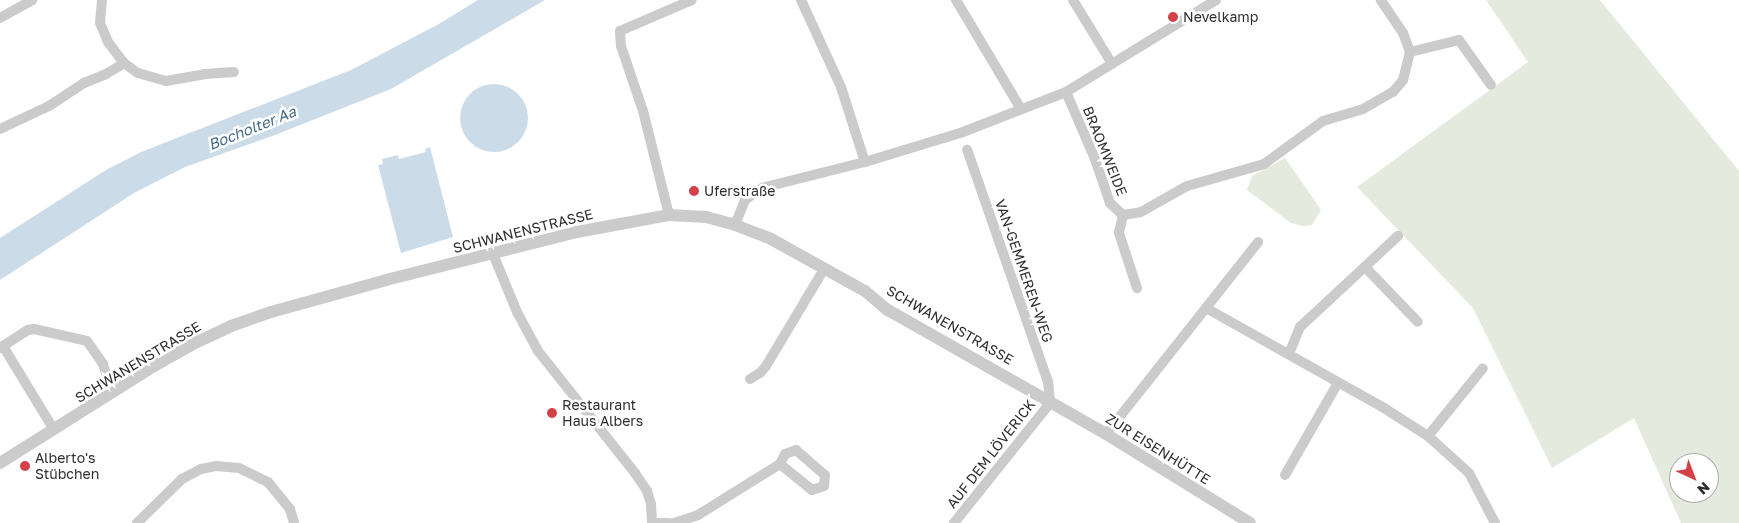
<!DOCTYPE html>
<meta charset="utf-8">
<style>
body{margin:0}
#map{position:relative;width:1739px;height:523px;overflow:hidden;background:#fff;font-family:"Golos Text",sans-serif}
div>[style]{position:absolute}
.green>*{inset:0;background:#e4eadd}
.water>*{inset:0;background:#cbdce8}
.round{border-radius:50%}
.minor>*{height:10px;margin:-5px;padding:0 5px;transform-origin:5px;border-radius:5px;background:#cbcbcb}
.tertiary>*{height:12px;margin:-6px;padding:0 6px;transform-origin:6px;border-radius:6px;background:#cbcbcb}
.dots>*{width:14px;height:14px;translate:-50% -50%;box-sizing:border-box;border:2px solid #fff;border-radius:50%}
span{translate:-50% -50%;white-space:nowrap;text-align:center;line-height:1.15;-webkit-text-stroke:5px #fff;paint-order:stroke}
.poi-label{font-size:14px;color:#2e2e2e}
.left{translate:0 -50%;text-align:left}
.street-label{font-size:14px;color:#2e2e2e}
.water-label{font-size:15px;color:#446c88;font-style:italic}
.north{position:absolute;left:1669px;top:453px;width:50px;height:50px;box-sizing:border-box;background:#fff;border:1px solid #ababab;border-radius:50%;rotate:137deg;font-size:14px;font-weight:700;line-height:20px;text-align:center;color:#2e2e2e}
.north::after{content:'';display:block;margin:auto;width:18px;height:22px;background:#d44148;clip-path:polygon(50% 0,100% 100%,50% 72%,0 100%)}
</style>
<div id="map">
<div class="green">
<div style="clip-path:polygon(evenodd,1486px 0,1600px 0,1739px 171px,1739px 523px,1681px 523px,1634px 418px,1552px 468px,1473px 308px,1357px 187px,1528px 62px,1486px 0,1679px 463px,1709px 463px,1709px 493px,1679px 493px,1679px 463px)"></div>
<div style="clip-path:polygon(1285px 158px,1321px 210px,1312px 225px,1303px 226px,1291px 223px,1247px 190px,1252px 176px)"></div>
</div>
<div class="water">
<div style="clip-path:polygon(478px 0,545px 0,391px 89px,275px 135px,185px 167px,134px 193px,0 280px,0 238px,106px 170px,141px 152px,351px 70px,437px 25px)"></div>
<div class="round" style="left:460px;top:84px;width:68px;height:68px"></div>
<div style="clip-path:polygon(430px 147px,453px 237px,401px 253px,378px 165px,383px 164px,382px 159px,398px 155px,399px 159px,426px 152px,425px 149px)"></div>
</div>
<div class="minor">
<div style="left:102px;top:0;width:23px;rotate:95deg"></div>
<div style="left:100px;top:23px;width:21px;rotate:67deg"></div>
<div style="left:108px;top:42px;width:26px;rotate:53deg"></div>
<div style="left:124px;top:63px;width:17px;rotate:36deg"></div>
<div style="left:138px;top:73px;width:29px;rotate:16deg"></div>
<div style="left:166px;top:81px;width:39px;rotate:-10deg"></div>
<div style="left:204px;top:74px;width:30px;rotate:-4deg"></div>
<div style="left:801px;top:0;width:96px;rotate:65.3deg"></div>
<div style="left:841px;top:87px;width:79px;rotate:72.3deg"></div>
<div style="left:956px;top:0;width:127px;rotate:59.2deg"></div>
<div style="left:1073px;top:0;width:75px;rotate:58.6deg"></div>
<div style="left:0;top:18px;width:37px;rotate:-29deg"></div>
<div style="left:1410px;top:52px;width:50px;rotate:-13.8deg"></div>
<div style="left:1459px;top:40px;width:55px;rotate:54.6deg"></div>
<div style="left:1066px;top:92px;width:73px;rotate:66.6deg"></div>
<div style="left:1095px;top:159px;width:46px;rotate:71.2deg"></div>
<div style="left:1110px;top:203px;width:18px;rotate:43deg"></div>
<div style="left:1123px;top:215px;width:18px;rotate:-9deg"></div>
<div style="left:1141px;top:212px;width:53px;rotate:-29.5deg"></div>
<div style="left:1187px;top:186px;width:80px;rotate:-15.9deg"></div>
<div style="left:1264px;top:164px;width:73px;rotate:-36.1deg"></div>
<div style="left:1323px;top:121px;width:42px;rotate:-16.7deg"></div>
<div style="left:1363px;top:109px;width:34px;rotate:-30deg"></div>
<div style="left:1393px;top:92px;width:16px;rotate:-50deg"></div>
<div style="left:1403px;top:80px;width:29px;rotate:-76deg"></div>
<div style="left:1410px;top:52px;width:20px;rotate:-110deg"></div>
<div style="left:1403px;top:33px;width:40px;rotate:-124deg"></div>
<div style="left:0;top:129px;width:54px;rotate:-25.1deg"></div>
<div style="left:49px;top:106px;width:42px;rotate:-33.3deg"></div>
<div style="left:84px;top:83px;width:24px;rotate:-22deg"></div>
<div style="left:106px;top:74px;width:21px;rotate:-31deg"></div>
<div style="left:669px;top:215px;width:107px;rotate:-104deg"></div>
<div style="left:643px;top:111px;width:69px;rotate:-108.7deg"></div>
<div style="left:621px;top:46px;width:15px;rotate:-94deg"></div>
<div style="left:620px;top:31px;width:78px;rotate:-23.3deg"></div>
<div style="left:1123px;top:215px;width:18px;rotate:103deg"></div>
<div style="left:1119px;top:233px;width:58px;rotate:71.9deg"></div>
<div style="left:735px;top:225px;width:27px;rotate:-68deg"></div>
<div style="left:745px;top:200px;width:21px;rotate:-35deg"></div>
<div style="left:762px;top:188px;width:106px;rotate:-14.2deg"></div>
<div style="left:865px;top:162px;width:102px;rotate:-17deg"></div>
<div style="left:963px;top:132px;width:110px;rotate:-21.2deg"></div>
<div style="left:1066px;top:92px;width:176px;rotate:-31.5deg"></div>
<div style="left:493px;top:254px;width:63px;rotate:67.5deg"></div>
<div style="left:517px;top:312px;width:44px;rotate:61.7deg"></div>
<div style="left:538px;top:351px;width:156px;rotate:51.5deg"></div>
<div style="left:635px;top:473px;width:22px;rotate:56deg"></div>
<div style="left:647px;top:491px;width:14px;rotate:73deg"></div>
<div style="left:651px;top:504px;width:19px;rotate:87deg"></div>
<div style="left:1365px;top:267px;width:76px;rotate:46.1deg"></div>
<div style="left:1206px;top:308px;width:204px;rotate:29.3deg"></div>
<div style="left:1384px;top:408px;width:52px;rotate:32.5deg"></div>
<div style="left:1428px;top:436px;width:55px;rotate:42.1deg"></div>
<div style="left:1469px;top:473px;width:56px;rotate:62.5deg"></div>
<div style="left:3px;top:346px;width:98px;rotate:58.7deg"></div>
<div style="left:0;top:348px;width:33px;rotate:-33deg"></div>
<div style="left:28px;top:330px;width:6px;rotate:-9deg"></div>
<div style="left:34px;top:329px;width:54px;rotate:12.8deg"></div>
<div style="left:87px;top:341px;width:28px;rotate:55deg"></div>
<div style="left:103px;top:364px;width:29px;rotate:72deg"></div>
<div style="left:1289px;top:354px;width:29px;rotate:-68deg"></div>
<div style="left:1300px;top:327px;width:134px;rotate:-42.9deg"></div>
<div style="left:750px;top:379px;width:12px;rotate:-31deg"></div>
<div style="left:760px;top:373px;width:9px;rotate:-49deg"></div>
<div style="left:766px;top:366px;width:113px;rotate:-59.1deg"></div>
<div style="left:1106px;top:434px;width:245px;rotate:-51.6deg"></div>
<div style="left:1428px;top:436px;width:87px;rotate:-51deg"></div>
<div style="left:1285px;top:475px;width:106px;rotate:-60.1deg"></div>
<div style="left:137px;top:523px;width:63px;rotate:-44.4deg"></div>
<div style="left:182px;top:479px;width:21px;rotate:-28deg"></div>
<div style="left:201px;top:469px;width:15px;rotate:-11deg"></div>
<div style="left:216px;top:466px;width:23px;rotate:5deg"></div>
<div style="left:239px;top:468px;width:32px;rotate:26deg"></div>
<div style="left:268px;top:482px;width:35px;rotate:51deg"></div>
<div style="left:290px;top:509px;width:15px;rotate:74deg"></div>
<div style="left:652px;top:523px;width:17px"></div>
<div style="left:674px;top:523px;width:25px;rotate:-18deg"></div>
<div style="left:698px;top:515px;width:97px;rotate:-31.9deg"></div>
<div style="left:780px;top:464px;width:11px;rotate:-63deg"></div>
<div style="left:785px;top:454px;width:12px;rotate:-20deg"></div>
<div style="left:796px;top:450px;width:38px;rotate:41deg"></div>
<div style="left:825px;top:475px;width:11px;rotate:95deg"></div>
<div style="left:824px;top:486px;width:13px;rotate:162deg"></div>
<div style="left:812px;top:490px;width:41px;rotate:-140.9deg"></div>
<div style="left:954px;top:523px;width:154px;rotate:-51.3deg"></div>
<div style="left:1050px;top:403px;width:21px;rotate:-95deg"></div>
<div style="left:1048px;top:382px;width:246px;rotate:-109.2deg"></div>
</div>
<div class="tertiary">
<div style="left:0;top:463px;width:182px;rotate:-32.2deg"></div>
<div style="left:154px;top:366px;width:49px;rotate:-29.2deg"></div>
<div style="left:197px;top:342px;width:38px;rotate:-25deg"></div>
<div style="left:231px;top:326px;width:42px;rotate:-19.3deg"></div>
<div style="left:271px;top:312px;width:119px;rotate:-15.5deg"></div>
<div style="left:386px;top:280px;width:197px;rotate:-14.1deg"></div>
<div style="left:577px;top:232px;width:94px;rotate:-10.5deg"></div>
<div style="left:669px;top:215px;width:37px;rotate:3deg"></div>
<div style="left:706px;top:217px;width:30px;rotate:15deg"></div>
<div style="left:735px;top:225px;width:39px;rotate:21deg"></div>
<div style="left:771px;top:239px;width:107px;rotate:29deg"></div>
<div style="left:865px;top:291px;width:30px;rotate:40deg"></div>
<div style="left:888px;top:310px;width:251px;rotate:29.6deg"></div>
<div style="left:1106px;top:434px;width:169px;rotate:31.7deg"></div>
</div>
<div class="dots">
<div style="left:1173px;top:17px;background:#d44148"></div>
<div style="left:694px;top:191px;background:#d44148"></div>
<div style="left:552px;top:413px;background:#d44148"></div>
<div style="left:25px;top:466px;background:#d44148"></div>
</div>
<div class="poi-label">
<span class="left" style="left:1183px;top:17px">Nevelkamp</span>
<span class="left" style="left:704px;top:191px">Uferstraße</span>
<span class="left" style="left:562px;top:413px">Restaurant<br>Haus Albers</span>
<span class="left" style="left:35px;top:466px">Alberto's<br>Stübchen</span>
</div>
<div class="street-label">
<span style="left:1105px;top:151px;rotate:68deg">BRAOMWEIDE</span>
<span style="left:523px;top:231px;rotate:-14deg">SCHWANENSTRASSE</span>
<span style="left:1024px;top:271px;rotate:71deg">VAN-GEMMEREN-WEG</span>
<span style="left:950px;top:325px;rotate:30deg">SCHWANENSTRASSE</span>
<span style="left:138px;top:362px;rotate:-31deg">SCHWANENSTRASSE</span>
<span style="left:1158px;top:449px;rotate:32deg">ZUR EISENHÜTTE</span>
<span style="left:991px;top:454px;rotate:-52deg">AUF DEM LÖVERICK</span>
</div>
<div class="water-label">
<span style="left:252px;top:128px;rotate:-22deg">Bocholter Aa</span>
</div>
<div class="north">N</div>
</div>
